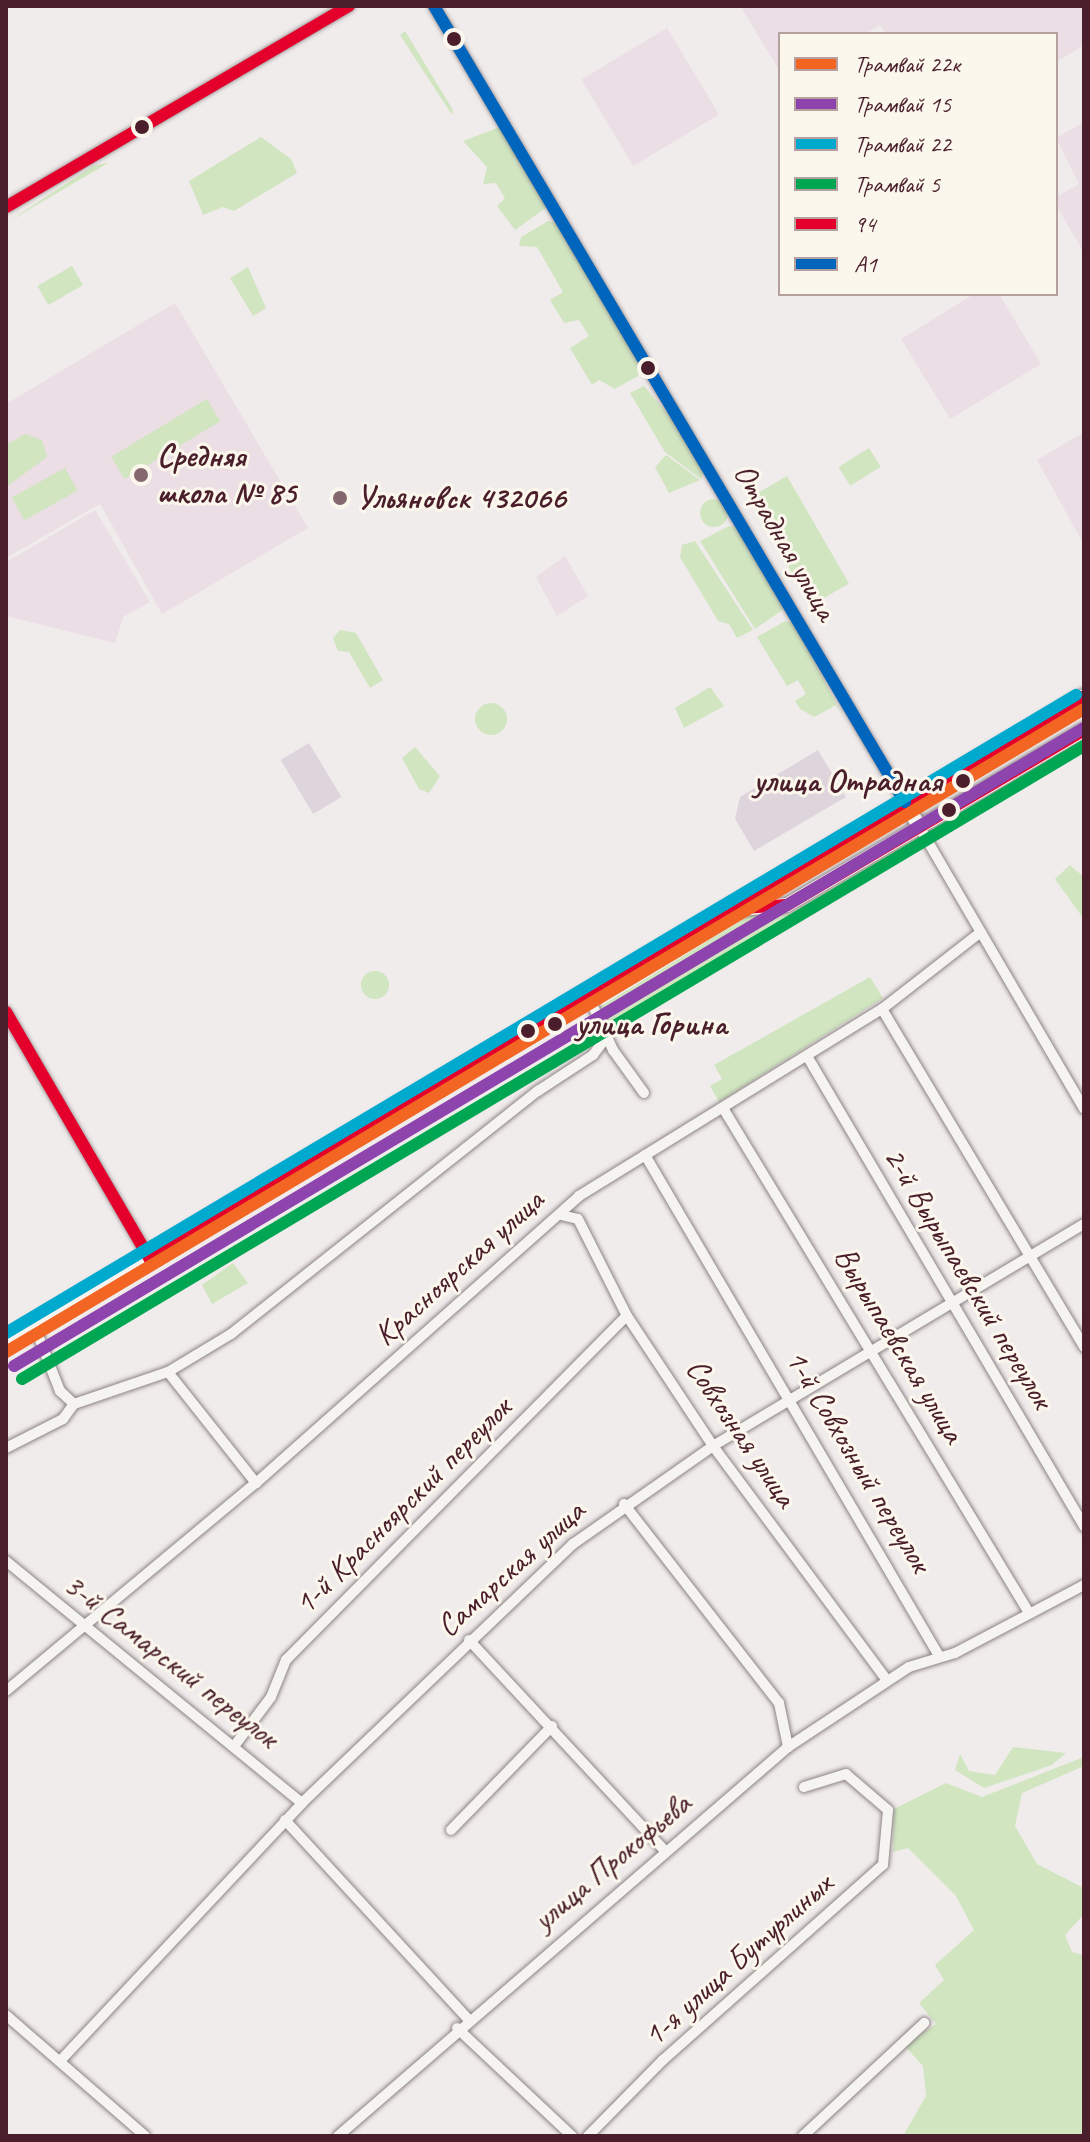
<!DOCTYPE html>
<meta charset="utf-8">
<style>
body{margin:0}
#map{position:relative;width:1090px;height:2142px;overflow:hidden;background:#f1ecec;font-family:Caveat,sans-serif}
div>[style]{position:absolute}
.built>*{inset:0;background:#ebdee4;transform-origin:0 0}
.green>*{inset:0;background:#d0e5c0;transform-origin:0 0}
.round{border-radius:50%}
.building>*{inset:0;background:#ded4dc;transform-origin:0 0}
.roads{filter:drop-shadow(0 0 2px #8d8385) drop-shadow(0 0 2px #8d8385)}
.minor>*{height:10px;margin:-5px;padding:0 5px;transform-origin:5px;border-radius:5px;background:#f5f4f0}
.major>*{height:14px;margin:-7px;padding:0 7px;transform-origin:7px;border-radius:7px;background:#f5f4f0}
.bus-1>*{height:12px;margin:-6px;padding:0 6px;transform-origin:6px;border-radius:6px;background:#e4002b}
.bus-2>*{height:12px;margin:-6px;padding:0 6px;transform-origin:6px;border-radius:6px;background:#0065bd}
.tram-1>*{height:12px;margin:-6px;padding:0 6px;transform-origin:6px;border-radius:6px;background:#f26522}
.tram-2>*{height:12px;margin:-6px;padding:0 6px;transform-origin:6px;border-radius:6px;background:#8e44ad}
.tram-3>*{height:12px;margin:-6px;padding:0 6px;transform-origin:6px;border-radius:6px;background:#00a9ce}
.tram-4>*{height:12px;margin:-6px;padding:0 6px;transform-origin:6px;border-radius:6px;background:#00a651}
.dots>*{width:22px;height:22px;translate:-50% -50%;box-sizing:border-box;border:4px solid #fbf7ec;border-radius:50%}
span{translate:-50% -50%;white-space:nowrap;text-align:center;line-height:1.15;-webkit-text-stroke:6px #fbf7ec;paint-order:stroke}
.poi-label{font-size:32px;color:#4a1f2b;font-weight:700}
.left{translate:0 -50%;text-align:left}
.street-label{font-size:32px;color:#4a1f2b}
.stop-label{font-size:32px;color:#4a1f2b;font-weight:700}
.right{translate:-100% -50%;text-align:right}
.frame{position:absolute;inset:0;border:8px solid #4a1f2b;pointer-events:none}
.legend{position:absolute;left:778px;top:32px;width:280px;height:264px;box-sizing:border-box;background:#fbf7ec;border:2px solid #b4a19f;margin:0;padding:10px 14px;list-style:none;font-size:24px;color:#4a1f2b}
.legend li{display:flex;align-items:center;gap:16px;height:40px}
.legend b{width:40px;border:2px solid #b4a19f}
</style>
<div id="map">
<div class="built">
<div style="clip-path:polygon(740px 6px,1084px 6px,1084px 45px,1056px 62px,1056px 34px,886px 34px,880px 25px,865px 34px,780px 34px,780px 71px)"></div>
<div style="left:667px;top:28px;width:101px;height:100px;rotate:59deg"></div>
<div style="clip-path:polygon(1084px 122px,1084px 253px,1056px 205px,1056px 197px,1079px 184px,1056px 138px)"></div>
<div style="clip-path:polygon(974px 294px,999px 294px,1041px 364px,950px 419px,901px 339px)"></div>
<div style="clip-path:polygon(175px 303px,308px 528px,162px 614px,100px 504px,6px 558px,6px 404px)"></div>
<div style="clip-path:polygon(1084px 432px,1084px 542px,1083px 543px,1037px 460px)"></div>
<div style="clip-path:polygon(95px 510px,150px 602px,123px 617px,115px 643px,6px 616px,6px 562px)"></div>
<div style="clip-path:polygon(565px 556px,588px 596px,557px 616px,536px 577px)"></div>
</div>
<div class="green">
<div style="clip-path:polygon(405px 31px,453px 110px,452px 115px,400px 35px)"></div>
<div style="clip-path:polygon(500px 127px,547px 207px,515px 230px,497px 206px,505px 198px,496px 183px,483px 184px,487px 167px,463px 141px)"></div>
<div style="clip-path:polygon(261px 137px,291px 159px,297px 173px,234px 211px,223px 207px,203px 215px,189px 181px)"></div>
<div style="clip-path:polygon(110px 162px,6px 223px,93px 166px)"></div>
<div style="clip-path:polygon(548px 221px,557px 223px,641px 365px,638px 376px,615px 389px,599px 380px,592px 385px,570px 348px,589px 336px,579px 320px,564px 323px,550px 300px,563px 292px,537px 247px,519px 246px,521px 237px)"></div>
<div style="left:72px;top:266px;width:22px;height:40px;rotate:60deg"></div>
<div style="clip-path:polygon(248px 267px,266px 308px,253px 316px,230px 278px)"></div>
<div style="clip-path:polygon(644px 386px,673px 420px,704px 472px,701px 479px,665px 452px,630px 393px)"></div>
<div style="left:207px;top:399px;width:26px;height:112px;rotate:59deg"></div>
<div style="clip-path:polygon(25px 434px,42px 440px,47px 457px,6px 487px,6px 445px)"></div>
<div style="left:869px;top:448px;width:22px;height:36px;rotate:58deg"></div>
<div style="clip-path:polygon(666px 455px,700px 480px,669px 493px,655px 467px)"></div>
<div style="left:65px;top:468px;width:26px;height:61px;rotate:61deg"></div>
<div style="left:787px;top:476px;width:124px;height:44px;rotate:60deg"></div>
<div class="round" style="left:700px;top:499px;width:28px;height:28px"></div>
<div style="clip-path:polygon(729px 526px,736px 527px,784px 609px,755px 629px,700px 541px)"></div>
<div style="clip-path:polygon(695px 541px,753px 630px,737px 638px,729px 624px,718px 621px,680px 557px,682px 545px)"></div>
<div style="clip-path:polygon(785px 621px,794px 623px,847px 724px,836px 705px,814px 717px,800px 709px,795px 701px,806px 694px,798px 680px,787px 686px,757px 637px)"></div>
<div style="clip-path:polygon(340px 630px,356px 633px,383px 680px,370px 688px,349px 652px,338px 651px,333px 638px)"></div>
<div style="clip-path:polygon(710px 687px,724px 706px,684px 728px,675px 708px)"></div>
<div class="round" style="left:475px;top:703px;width:32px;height:32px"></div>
<div style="clip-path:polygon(415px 747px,440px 776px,429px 793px,419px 789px,402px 758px)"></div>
<div style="clip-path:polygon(907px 843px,912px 851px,608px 1033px,598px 1008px,752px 914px,789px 914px)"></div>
<div style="clip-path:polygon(1070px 865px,1084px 877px,1083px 918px,1055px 879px)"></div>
<div class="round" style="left:361px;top:971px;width:28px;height:28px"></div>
<div style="clip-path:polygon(870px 977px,883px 998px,719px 1102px,710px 1086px,722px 1079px,714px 1065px)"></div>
<div style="clip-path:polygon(233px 1263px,248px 1283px,212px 1304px,202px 1285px)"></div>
<div style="clip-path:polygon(1013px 1747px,1066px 1753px,1052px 1765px,984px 1788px,955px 1770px,960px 1754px,969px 1771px,995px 1775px)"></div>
<div style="clip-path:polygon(1084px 1757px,1084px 1766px,1022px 1793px,1015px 1826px,1037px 1864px,1084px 1888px,1084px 1914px,1065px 1935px,1072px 1952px,1084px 1955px,1084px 2136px,903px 2136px,926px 2096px,923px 2066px,904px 2045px,936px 2024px,919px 2003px,944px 1980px,935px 1965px,974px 1930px,956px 1896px,908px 1848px,893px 1852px,894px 1809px,946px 1783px,982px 1797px)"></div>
</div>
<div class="building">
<div style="left:309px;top:743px;width:63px;height:33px;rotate:59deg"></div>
<div style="clip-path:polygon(818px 750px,846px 797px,754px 851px,735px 819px,740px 797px)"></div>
</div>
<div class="roads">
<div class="minor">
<div style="left:434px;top:6px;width:925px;rotate:59.39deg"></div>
<div style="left:6px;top:207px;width:398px;rotate:-30.4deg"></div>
<div style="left:920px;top:828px;width:325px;rotate:59.7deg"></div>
<div style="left:587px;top:993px;width:63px;rotate:65.5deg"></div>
<div style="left:613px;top:1050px;width:53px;rotate:54.2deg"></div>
<div style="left:882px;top:1009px;width:394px;rotate:59.1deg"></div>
<div style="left:6px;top:1012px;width:286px;rotate:59.8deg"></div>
<div style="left:807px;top:1056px;width:546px;rotate:59.49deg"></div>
<div style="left:723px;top:1108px;width:588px;rotate:58.77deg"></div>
<div style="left:645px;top:1155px;width:581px;rotate:59.59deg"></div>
<div style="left:561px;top:1215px;width:17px;rotate:13deg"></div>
<div style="left:578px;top:1219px;width:109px;rotate:63.2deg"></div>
<div style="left:627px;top:1316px;width:156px;rotate:56.5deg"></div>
<div style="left:713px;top:1446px;width:292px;rotate:53.4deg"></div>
<div style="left:34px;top:1325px;width:71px;rotate:68.5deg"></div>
<div style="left:60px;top:1391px;width:19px;rotate:43deg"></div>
<div style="left:168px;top:1372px;width:142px;rotate:51.6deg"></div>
<div style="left:6px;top:1448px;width:64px;rotate:-27deg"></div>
<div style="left:63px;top:1419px;width:19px;rotate:-54deg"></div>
<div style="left:74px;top:1404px;width:99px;rotate:-18.8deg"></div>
<div style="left:168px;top:1372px;width:74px;rotate:-31.1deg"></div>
<div style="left:231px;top:1334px;width:392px;rotate:-38.4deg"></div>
<div style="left:538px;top:1091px;width:66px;rotate:-33.2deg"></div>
<div style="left:593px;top:1055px;width:21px;rotate:-53deg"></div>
<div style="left:624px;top:1504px;width:252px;rotate:52.1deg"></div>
<div style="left:779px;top:1703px;width:45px;rotate:78.4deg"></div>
<div style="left:6px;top:1561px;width:382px;rotate:39.3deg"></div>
<div style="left:469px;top:1640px;width:288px;rotate:47.1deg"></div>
<div style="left:6px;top:1691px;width:325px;rotate:-39.8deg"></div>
<div style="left:256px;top:1483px;width:432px;rotate:-41.6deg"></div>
<div style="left:579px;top:1196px;width:356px;rotate:-31.7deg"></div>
<div style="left:882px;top:1009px;width:125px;rotate:-37.9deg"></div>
<div style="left:235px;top:1745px;width:60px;rotate:-53.1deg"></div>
<div style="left:271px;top:1697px;width:40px;rotate:-68deg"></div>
<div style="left:286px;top:1660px;width:484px;rotate:-45.3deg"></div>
<div style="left:285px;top:1820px;width:270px;rotate:47.4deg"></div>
<div style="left:451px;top:1830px;width:145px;rotate:-45.8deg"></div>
<div style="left:6px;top:2015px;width:184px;rotate:41deg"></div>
<div style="left:457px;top:2028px;width:158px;rotate:43.2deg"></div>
<div style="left:60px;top:2061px;width:354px;rotate:-46.8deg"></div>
<div style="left:302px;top:1803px;width:375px;rotate:-43.7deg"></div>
<div style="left:573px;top:1544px;width:171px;rotate:-35deg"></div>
<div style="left:713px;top:1446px;width:432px;rotate:-30.9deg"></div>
<div style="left:338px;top:2136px;width:595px;rotate:-40.84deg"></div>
<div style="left:788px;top:1747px;width:145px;rotate:-33.5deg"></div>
<div style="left:909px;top:1667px;width:48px;rotate:-16.9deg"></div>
<div style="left:955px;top:1653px;width:146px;rotate:-27.8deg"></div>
<div style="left:588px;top:2136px;width:107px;rotate:-45.4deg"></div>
<div style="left:663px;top:2060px;width:294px;rotate:-41.6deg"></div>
<div style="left:883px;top:1865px;width:55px;rotate:-84.8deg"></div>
<div style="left:888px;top:1810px;width:55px;rotate:-139.4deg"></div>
<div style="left:846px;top:1774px;width:44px;rotate:162.8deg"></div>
<div style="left:803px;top:2136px;width:166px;rotate:-43deg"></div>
</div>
<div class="major">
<div style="left:905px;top:802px;width:30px;rotate:60deg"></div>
<div style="left:727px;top:910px;width:60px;rotate:-4.8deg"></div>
<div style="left:787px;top:905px;width:345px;rotate:-30.5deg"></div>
<div style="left:6px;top:1340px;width:1256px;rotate:-30.85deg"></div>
</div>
</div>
<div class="bus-1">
<div style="left:6px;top:207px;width:398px;rotate:-30.4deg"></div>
<div style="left:728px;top:909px;width:59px;rotate:-3.9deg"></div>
<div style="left:787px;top:905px;width:345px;rotate:-30.5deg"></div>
<div style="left:6px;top:1012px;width:286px;rotate:59.8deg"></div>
<div style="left:150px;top:1259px;width:1091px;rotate:-31.08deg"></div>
</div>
<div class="bus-2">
<div style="left:434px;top:6px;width:925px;rotate:59.39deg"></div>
</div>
<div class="tram-1">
<div style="left:6px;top:1352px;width:1255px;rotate:-30.82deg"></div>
</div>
<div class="tram-2">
<div style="left:14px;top:1366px;width:1246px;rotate:-30.81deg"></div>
</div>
<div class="tram-3">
<div style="left:6px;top:1333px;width:1246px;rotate:-30.81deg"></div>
</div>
<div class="tram-4">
<div style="left:22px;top:1379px;width:1236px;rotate:-30.8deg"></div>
</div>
<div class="dots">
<div style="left:454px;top:39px;background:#4a1f2b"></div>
<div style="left:142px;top:127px;background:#4a1f2b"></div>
<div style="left:648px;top:368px;background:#4a1f2b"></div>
<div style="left:141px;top:475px;background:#84676f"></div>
<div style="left:340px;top:498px;background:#84676f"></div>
<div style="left:963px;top:781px;background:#4a1f2b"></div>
<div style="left:949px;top:810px;background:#4a1f2b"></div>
<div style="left:555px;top:1024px;background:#4a1f2b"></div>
<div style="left:528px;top:1031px;background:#4a1f2b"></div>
</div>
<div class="poi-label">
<span class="left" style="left:157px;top:475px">Средняя<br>школа № 85</span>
<span class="left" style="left:356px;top:498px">Ульяновск 432066</span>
</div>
<div class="street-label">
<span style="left:785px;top:542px;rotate:60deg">Отрадная улица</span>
<span style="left:459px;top:1268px;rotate:-42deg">Красноярская улица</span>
<span style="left:968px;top:1278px;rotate:59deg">2-й Вырыпаевский переулок</span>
<span style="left:899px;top:1345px;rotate:59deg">Вырыпаевская улица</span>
<span style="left:741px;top:1433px;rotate:56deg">Совхозная улица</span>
<span style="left:858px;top:1461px;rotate:59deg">1-й Совхозный переулок</span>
<span style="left:403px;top:1506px;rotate:-45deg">1-й Красноярский переулок</span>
<span style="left:511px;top:1569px;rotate:-42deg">Самарская улица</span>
<span style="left:171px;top:1661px;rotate:38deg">3-й Самарский переулок</span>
<span style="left:612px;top:1862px;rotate:-40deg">улица Прокофьева</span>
<span style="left:738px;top:1960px;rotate:-42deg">1-я улица Бутурлиных</span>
</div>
<div class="stop-label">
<span class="right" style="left:942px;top:781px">улица Отрадная</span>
<span class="left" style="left:576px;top:1024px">улица Горина</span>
</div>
<div class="frame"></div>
<ul class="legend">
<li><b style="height:10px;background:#f26522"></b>Трамвай 22к</li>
<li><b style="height:10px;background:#8e44ad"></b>Трамвай 15</li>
<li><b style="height:10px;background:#00a9ce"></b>Трамвай 22</li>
<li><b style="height:10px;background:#00a651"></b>Трамвай 5</li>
<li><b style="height:10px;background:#e4002b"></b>94</li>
<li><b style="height:10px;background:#0065bd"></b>А1</li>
</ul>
</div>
